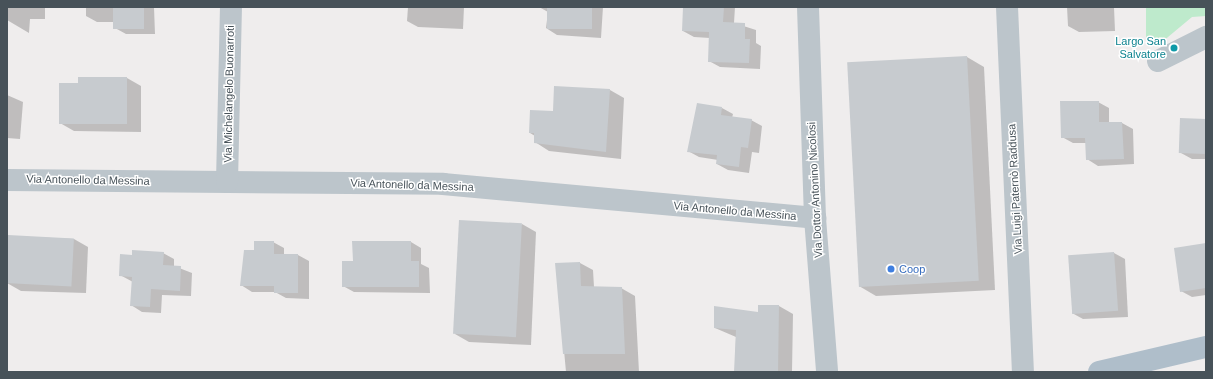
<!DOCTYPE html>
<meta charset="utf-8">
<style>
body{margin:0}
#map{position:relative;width:1213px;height:379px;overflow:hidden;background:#efeded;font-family:Arial,sans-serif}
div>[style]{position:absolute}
.green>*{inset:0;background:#beeacc}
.shadow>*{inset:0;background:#0003}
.building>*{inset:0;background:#c7cbcf;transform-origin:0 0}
.minor>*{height:22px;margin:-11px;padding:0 11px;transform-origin:11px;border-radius:11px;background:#bcc5cb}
.major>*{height:22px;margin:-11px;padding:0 11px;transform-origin:11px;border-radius:11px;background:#afbeca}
.dots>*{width:11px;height:11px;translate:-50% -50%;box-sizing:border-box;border:2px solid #fff;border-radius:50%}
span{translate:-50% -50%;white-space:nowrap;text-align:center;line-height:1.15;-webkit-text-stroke:3px #fff;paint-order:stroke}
.culture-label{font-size:11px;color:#0d838f}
.right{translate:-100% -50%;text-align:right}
.street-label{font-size:11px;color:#475259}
.shop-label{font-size:11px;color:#366cbe}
.left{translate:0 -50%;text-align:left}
.frame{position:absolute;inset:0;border:8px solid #475259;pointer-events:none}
</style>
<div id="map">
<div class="green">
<div style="clip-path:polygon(1146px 7px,1206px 7px,1206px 16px,1192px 17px,1162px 42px,1153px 44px,1146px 38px)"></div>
</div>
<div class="shadow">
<div style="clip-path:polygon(7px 7px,45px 7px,45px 19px,30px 19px,29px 33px,7px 20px)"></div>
<div style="clip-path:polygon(86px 7px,154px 7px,155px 34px,126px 34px,115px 28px,115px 22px,97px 22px,86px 16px)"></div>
<div style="clip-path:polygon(408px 7px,464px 7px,463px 29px,418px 27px,407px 21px)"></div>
<div style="clip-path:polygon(539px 7px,603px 7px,601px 38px,557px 35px,546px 28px,548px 12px)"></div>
<div style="clip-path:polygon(684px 7px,735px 7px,734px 23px,756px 30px,756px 43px,761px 46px,760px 69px,720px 67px,709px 61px,710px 38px,694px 37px,683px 31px)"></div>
<div style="clip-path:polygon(1067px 7px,1124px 7px,1114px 7px,1115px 31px,1079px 32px,1068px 26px)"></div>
<div style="clip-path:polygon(967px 57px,984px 67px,995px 290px,876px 296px,859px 286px)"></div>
<div style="clip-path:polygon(127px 78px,141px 86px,141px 132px,74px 131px,60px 123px,79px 84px)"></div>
<div style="clip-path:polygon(610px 90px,624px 98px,621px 159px,549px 151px,535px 142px,535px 136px,530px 133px,554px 112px)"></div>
<div style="clip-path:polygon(7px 95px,23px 102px,20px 139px,7px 138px)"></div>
<div style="clip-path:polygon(1205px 95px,1206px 159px,1192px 159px,1181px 153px,1205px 120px)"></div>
<div style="clip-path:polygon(1098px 102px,1109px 108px,1109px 123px,1122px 123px,1133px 129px,1134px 164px,1098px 166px,1087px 159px,1086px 143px,1073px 143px,1062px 137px)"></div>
<div style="clip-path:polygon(722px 108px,733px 114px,732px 118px,751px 120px,762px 126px,759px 153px,752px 152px,749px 173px,728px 170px,717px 164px,718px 160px,699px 157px,688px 151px)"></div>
<div style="clip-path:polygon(522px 224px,536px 232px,531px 345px,469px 342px,455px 334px)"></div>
<div style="clip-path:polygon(9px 236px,74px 239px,88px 247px,86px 293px,21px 291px,7px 283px)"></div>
<div style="clip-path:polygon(273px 242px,284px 248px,284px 255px,298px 255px,309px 261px,309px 299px,286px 298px,275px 292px,252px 292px,241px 285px,255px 251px)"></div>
<div style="clip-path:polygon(411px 242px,421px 248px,421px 264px,429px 268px,430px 293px,354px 292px,343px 286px,354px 262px)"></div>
<div style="clip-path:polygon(1206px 244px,1206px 295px,1192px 297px,1181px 291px)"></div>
<div style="clip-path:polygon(163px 253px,174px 259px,174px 266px,192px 273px,191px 296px,162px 295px,161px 313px,142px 312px,131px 305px,133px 282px,120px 275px,133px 256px)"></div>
<div style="clip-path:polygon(1114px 253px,1125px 259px,1128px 317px,1083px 319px,1072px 313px)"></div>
<div style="clip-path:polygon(580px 263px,593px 270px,594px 287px,621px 288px,635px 296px,639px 372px,566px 372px,556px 264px)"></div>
<div style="clip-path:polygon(779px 306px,793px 314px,792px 372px,735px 372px,736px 337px,715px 328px)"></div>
</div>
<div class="building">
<div style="left:113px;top:7px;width:31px;height:22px"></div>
<div style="left:547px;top:7px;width:45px;height:22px"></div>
<div style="clip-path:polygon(683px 7px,724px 7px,723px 22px,745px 23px,745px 39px,750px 39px,749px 63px,708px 62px,709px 32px,682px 31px)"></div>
<div style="left:967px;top:56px;width:225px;height:120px;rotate:87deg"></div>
<div style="clip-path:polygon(78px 77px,127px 77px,127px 124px,59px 124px,59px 83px,78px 83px)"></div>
<div style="clip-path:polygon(554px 86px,610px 89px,606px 152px,534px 143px,534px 133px,529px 133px,530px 110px,553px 111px)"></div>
<div style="clip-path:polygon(1060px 101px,1099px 101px,1099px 122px,1122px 122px,1124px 159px,1086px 160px,1085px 138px,1061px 138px)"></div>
<div style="clip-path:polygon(697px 103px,722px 107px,721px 115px,752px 119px,748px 148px,741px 147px,739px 167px,716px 164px,717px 155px,687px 152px)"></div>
<div style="left:1180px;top:118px;width:26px;height:35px;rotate:2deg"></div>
<div style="left:459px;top:220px;width:63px;height:114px;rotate:3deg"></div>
<div style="left:8px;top:235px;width:66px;height:48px;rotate:3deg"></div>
<div style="clip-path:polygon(254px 241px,274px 241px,274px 254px,298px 254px,298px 293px,274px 293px,274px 286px,240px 286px,244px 250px,254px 250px)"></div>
<div style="clip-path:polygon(352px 241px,411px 241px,411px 261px,419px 261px,419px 287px,342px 287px,342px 261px,353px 261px)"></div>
<div style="clip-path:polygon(1206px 243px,1206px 288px,1180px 292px,1174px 248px)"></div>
<div style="clip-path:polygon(132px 250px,164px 252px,163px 265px,181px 266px,180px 291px,151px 289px,150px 307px,130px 306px,132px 277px,119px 276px,120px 254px,132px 255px)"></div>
<div style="left:1114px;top:252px;width:59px;height:46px;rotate:86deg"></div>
<div style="clip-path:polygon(580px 262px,581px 286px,622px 287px,625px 354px,563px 354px,555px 263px)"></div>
<div style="clip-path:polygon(758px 305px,779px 305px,778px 372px,734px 372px,736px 330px,714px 328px,714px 306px,758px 312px)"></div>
</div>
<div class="minor">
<div style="left:808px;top:7px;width:211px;rotate:88.1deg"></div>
<div style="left:815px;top:218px;width:154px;rotate:85.5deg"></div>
<div style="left:1007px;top:7px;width:365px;rotate:87.5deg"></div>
<div style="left:1158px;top:61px;width:54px;rotate:-26.6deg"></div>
<div style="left:7px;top:180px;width:436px;rotate:0.5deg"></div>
<div style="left:443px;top:184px;width:374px;rotate:5.2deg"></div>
<div style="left:227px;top:182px;width:175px;rotate:-88.7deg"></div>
</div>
<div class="major">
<div style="left:1099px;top:372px;width:110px;rotate:-13.2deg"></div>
</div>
<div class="dots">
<div style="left:1174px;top:48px;background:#0f9aa8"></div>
<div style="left:891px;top:269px;background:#3f7fe0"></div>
</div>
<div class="culture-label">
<span class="right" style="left:1166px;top:48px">Largo San<br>Salvatore</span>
</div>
<div class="street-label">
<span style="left:229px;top:94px;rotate:-89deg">Via Michelangelo Buonarroti</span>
<span style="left:88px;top:180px;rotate:1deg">Via Antonello da Messina</span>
<span style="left:412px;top:185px;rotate:2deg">Via Antonello da Messina</span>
<span style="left:1015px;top:189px;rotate:-93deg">Via Luigi Paternò Raddusa</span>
<span style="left:815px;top:190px;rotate:-93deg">Via Dottor Antonino Nicolosi</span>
<span style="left:735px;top:211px;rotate:5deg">Via Antonello da Messina</span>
</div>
<div class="shop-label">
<span class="left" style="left:899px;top:269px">Coop</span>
</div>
<div class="frame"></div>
</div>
